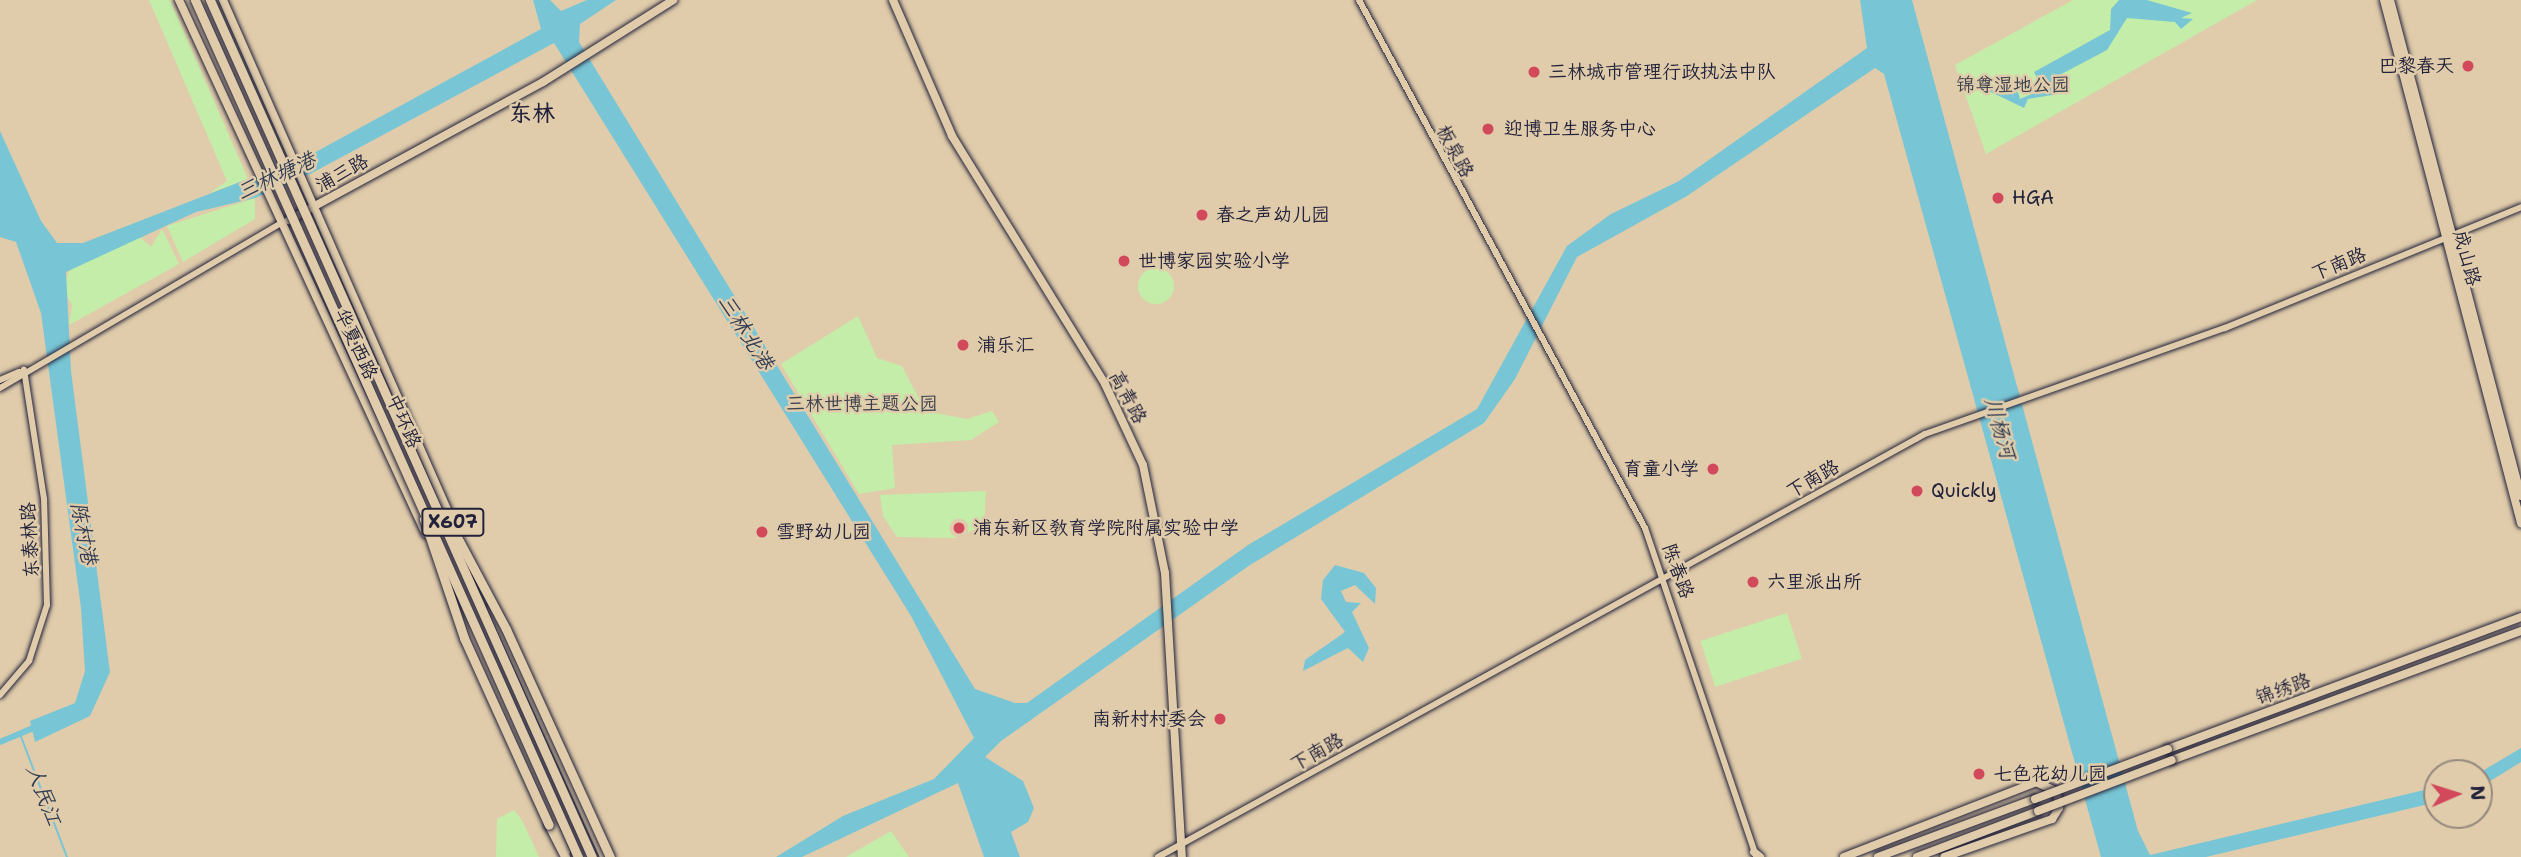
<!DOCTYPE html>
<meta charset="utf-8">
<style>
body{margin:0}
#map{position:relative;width:2521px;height:857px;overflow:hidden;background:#e0ccab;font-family:"Shantell Sans","LXGW WenKai TC",sans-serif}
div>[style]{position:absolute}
.green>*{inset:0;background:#c3eda9;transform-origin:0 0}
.round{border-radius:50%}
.water>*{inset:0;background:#78c6d5}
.stream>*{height:2px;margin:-1px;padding:0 1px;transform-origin:1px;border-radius:1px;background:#78c6d5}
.canal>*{height:6px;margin:-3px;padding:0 3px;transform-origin:3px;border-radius:3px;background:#78c6d5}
.roads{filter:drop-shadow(0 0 2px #22223b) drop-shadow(0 0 2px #22223b)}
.minor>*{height:6px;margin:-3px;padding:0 3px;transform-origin:3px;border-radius:3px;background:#e0ccab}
.major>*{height:8px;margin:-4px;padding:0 4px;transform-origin:4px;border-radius:4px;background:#e0ccab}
.highway>*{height:9px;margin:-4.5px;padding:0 4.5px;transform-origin:4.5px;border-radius:4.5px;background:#e0ccab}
.bridges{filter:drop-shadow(0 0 2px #22223b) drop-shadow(0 0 2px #22223b)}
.major-bridge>*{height:8px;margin:-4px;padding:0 4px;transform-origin:4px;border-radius:4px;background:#e0ccab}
.highway-bridge>*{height:9px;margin:-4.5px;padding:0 4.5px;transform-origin:4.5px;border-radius:4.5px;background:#e0ccab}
.dots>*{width:19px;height:19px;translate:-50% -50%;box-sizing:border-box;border:4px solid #e0ccab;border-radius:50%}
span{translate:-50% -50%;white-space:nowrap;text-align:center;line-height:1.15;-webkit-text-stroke:5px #e0ccab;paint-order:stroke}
.shield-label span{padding:2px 5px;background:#e0ccab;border:2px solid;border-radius:5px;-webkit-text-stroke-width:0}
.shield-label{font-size:18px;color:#22223b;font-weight:700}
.poi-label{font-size:19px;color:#22223b}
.right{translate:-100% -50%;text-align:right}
.left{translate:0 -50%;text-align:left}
.park-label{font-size:19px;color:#3a404c}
.street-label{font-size:19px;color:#22223b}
.water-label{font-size:21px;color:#2f3b52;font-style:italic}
.quarter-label{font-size:23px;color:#22223b;font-weight:700}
.north{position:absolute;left:2423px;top:759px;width:70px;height:70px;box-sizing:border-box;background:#e0ccab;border:2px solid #94887e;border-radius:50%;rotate:87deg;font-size:19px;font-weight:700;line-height:28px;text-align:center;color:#22223b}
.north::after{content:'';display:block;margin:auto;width:24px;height:32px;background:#d1495b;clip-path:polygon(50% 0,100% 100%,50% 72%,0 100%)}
</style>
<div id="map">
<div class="green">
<div style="clip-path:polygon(149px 0,170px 0,248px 179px,210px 193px,227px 181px)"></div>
<div style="clip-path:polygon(2073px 0,2257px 0,1986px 154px,1955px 65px)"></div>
<div style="clip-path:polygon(255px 198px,255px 219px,183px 262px,167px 226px)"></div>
<div style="clip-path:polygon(162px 229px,179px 264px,69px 325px,72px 306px,63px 288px,70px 269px,139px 236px,151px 247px)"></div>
<div class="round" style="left:1138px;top:268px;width:36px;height:36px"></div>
<div style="clip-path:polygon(858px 316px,877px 358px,902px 366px,925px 411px,967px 419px,992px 411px,999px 422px,971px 440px,892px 445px,895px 488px,859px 494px,781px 364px)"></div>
<div style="clip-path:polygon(986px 491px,984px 525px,956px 538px,897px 537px,883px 516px,880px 495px)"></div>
<div style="left:1787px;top:613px;width:48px;height:91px;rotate:72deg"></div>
<div style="clip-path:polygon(514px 810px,522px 820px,539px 857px,496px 857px,497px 819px)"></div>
<div style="clip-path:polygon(891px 831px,909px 857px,846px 857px)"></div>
</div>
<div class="water">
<div style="clip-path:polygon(533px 0,550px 0,561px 11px,587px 0,616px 0,580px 24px,579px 42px,975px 689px,1015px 703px,1027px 703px,1248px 545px,1477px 409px,1567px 246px,1611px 214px,1679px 181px,1867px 48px,1860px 0,1912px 0,2138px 831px,2150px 855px,2437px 787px,2437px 802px,2206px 857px,2101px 857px,1884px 74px,1875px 68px,1687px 196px,1577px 257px,1515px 379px,1484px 423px,1250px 565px,1001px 741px,985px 757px,1023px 781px,1034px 808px,1028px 822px,1011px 832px,1020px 857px,984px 857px,958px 783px,802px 857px,776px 857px,843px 816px,934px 779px,974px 738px,911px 616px,554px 43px,312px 173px,255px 198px,196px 212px,66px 272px,71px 371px,110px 672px,90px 716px,35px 742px,30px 721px,75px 703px,85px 671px,81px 608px,41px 313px,16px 242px,0 237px,0 131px,41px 221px,57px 243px,83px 243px,312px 154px,541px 29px)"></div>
<div style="clip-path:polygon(2119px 0,2147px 0,2192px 13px,2181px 18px,2193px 19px,2181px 29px,2175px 22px,2127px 18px,2107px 50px,2054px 78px,2065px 93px,2028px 99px,2024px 108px,1964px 79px,2007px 94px,2018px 92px,2020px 99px,2043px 89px,2034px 72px,2110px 30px,2111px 9px)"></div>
<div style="clip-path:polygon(1335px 565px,1364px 573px,1376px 588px,1375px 604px,1355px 585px,1341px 591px,1346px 602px,1361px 603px,1352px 612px,1369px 648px,1363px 662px,1348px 648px,1303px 671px,1305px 660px,1345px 632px,1321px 599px,1323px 580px)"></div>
<div style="clip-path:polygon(2521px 748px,2521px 762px,2479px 788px,2479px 773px)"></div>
</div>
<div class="stream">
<div style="left:20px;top:734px;width:132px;rotate:69.1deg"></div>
</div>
<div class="canal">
<div style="left:0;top:742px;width:41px;rotate:-22.8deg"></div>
</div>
<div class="roads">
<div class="minor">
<div style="left:1359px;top:0;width:600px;rotate:61.56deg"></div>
<div style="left:1645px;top:528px;width:346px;rotate:71.3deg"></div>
<div style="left:0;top:380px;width:21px;rotate:-23deg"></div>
<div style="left:0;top:388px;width:328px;rotate:-30.4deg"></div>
<div style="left:0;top:695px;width:45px;rotate:-49.5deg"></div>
<div style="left:29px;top:661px;width:59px;rotate:-72.2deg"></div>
<div style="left:47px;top:605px;width:106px;rotate:-91.6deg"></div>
<div style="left:44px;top:499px;width:131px;rotate:-98.8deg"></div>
<div style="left:1158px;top:857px;width:876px;rotate:-28.88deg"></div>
<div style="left:1925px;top:434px;width:318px;rotate:-19.5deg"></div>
<div style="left:2225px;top:328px;width:320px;rotate:-22.2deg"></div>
</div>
<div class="major">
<div style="left:179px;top:0;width:588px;rotate:65.18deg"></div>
<div style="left:223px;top:0;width:571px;rotate:66.26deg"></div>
<div style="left:893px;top:0;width:148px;rotate:66.5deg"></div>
<div style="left:952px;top:136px;width:291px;rotate:58.3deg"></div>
<div style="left:1105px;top:384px;width:89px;rotate:64.9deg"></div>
<div style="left:1143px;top:465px;width:110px;rotate:78.5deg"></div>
<div style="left:1165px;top:573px;width:285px;rotate:86.6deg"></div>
<div style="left:2384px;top:0;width:541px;rotate:75.32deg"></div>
<div style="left:2390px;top:0;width:513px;rotate:75.21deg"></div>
<div style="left:289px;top:220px;width:289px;rotate:-28.5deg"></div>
<div style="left:543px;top:82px;width:154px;rotate:-32.2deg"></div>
<div style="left:453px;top:594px;width:281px;rotate:66.3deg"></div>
<div style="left:491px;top:608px;width:273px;rotate:65.6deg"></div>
<div style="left:2168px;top:749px;width:377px;rotate:-20.5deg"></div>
<div style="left:2172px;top:760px;width:372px;rotate:-20.3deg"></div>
<div style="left:1754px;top:852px;width:8px;rotate:40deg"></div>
<div style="left:1844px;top:857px;width:206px;rotate:-21.3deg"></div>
<div style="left:2036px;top:782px;width:23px;rotate:25deg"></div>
<div style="left:2057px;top:792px;width:16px;rotate:83deg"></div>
<div style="left:2059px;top:808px;width:13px;rotate:122deg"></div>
<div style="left:2052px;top:819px;width:114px;rotate:160.6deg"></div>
<div style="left:1878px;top:857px;width:167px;rotate:-20.3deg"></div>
<div style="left:1917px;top:857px;width:129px;rotate:-20.8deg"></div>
</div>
<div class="highway">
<div style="left:549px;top:825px;width:36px;rotate:63deg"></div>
</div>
</div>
<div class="bridges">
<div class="major-bridge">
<div style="left:2035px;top:799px;width:142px;rotate:-20.6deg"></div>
<div style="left:2038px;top:811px;width:143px;rotate:-20.8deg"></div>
</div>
<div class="highway-bridge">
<div style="left:195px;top:0;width:939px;rotate:65.92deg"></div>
<div style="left:210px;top:0;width:938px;rotate:65.98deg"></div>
<div style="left:447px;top:518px;width:126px;rotate:62deg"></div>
<div style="left:506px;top:629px;width:251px;rotate:65.5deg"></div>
<div style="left:424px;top:519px;width:126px;rotate:71.4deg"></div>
<div style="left:464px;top:638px;width:205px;rotate:65.6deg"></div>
</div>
</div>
<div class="dots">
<div style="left:2468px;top:66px;background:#d1495b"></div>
<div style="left:1534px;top:72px;background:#d1495b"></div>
<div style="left:1488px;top:129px;background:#d1495b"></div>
<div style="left:1998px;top:198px;background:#d1495b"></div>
<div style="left:1202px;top:215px;background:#d1495b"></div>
<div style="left:1124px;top:261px;background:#d1495b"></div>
<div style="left:963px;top:345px;background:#d1495b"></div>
<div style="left:1713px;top:469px;background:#d1495b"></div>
<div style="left:1917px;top:491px;background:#d1495b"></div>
<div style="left:959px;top:528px;background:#d1495b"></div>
<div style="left:762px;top:532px;background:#d1495b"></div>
<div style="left:1753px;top:582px;background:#d1495b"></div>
<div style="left:1220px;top:719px;background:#d1495b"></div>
<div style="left:1979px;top:774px;background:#d1495b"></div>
</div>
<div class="shield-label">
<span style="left:453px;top:522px">X607</span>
</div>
<div class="poi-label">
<span class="right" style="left:2454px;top:66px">巴黎春天</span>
<span class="left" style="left:1548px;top:72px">三林城市管理行政执法中队</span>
<span class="left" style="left:1504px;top:129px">迎博卫生服务中心</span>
<span class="left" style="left:2012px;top:198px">HGA</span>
<span class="left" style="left:1216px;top:215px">春之声幼儿园</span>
<span class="left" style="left:1138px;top:261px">世博家园实验小学</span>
<span class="left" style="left:977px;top:345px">浦乐汇</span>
<span class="right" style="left:1699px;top:469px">育童小学</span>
<span class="left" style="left:1931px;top:491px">Quickly</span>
<span class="left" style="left:973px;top:528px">浦东新区教育学院附属实验中学</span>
<span class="left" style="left:776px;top:532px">雪野幼儿园</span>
<span class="left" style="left:1767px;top:582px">六里派出所</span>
<span class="right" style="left:1206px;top:719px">南新村村委会</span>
<span class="left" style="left:1993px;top:774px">七色花幼儿园</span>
</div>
<div class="park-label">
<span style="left:2013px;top:85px">锦尊湿地公园</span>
<span style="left:862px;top:404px">三林世博主题公园</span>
</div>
<div class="street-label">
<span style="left:1455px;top:151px;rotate:62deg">板泉路</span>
<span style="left:342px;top:173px;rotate:-29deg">浦三路</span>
<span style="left:2467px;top:258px;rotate:75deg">成山路</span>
<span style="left:2339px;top:264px;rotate:-22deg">下南路</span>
<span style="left:356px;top:344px;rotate:65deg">华夏西路</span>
<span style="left:1128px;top:397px;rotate:62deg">高青路</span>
<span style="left:404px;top:421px;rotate:66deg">中环路</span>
<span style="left:1813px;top:479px;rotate:-30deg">下南路</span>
<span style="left:30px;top:540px;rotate:-93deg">东泰林路</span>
<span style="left:1678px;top:571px;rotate:70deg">陈春路</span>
<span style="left:2283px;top:689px;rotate:-20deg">锦绣路</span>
<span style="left:1317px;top:752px;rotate:-29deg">下南路</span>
</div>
<div class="water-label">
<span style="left:276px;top:176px;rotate:-25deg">三林塘港</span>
<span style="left:746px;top:332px;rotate:58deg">三林北港</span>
<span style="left:2000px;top:428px;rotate:74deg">川杨河</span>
<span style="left:84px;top:533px;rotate:79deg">陈村港</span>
<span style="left:44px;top:795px;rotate:69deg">人民江</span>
</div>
<div class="quarter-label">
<span style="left:532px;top:113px">东林</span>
</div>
<div class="north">N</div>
</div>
